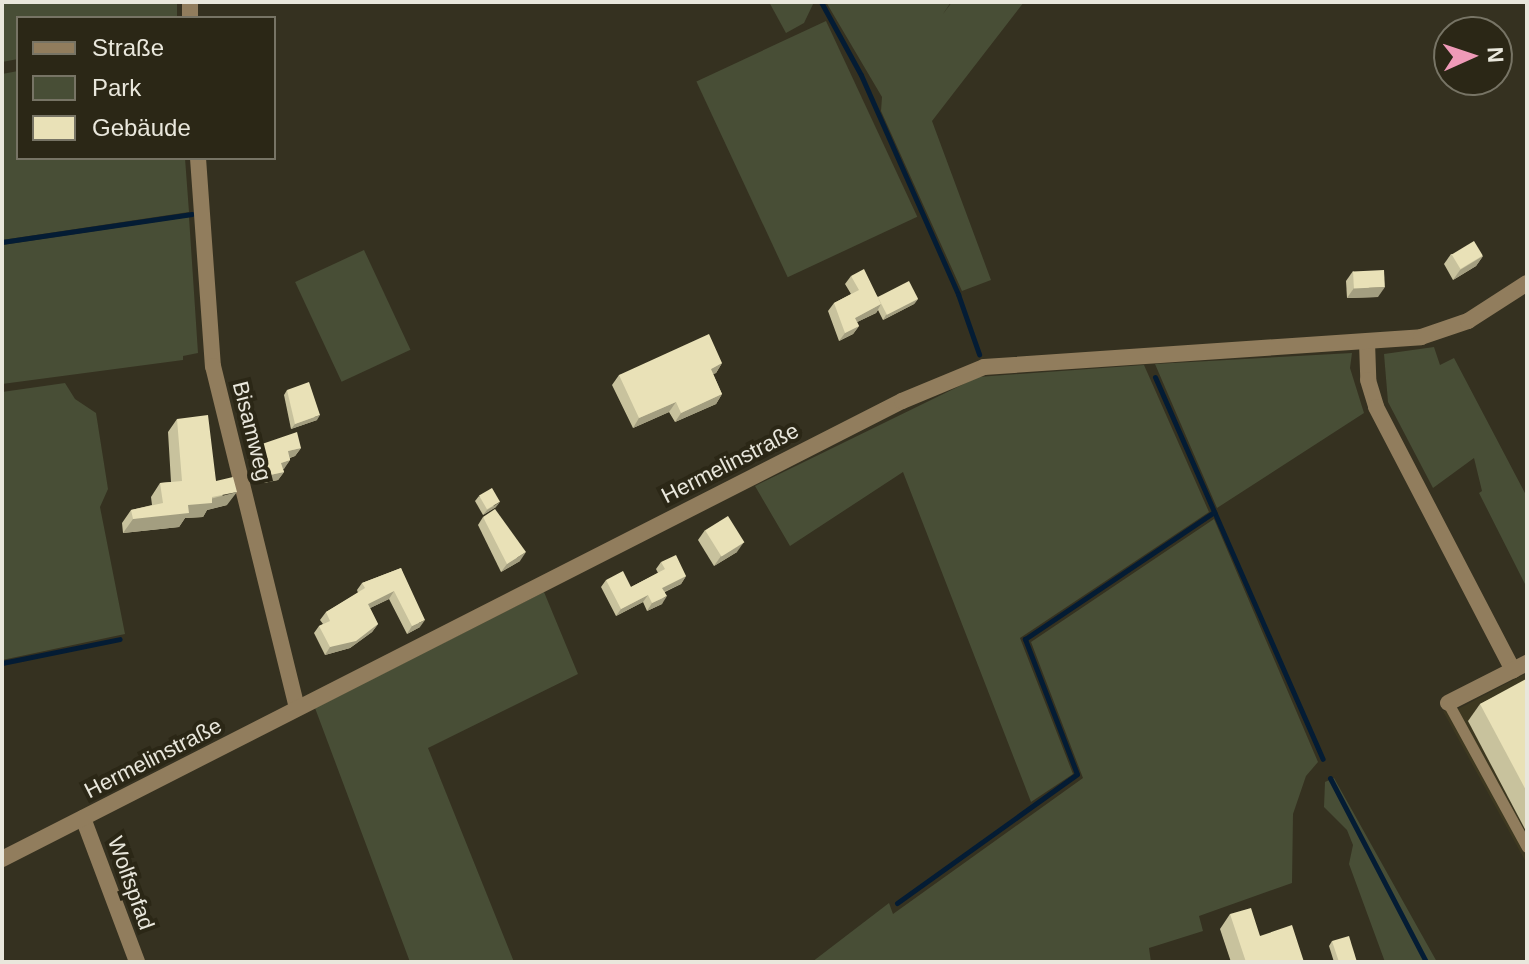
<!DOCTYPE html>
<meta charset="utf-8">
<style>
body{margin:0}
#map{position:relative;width:1529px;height:964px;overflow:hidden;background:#353120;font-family:Helvetica,sans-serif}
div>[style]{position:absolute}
.built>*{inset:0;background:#3d3820}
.green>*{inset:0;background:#484e36;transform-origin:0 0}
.stream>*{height:5px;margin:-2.5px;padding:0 2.5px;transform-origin:2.5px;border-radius:2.5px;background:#041c34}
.service>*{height:11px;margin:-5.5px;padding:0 5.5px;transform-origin:5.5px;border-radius:5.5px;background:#917d5d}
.minor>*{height:16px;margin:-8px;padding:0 8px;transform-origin:8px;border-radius:8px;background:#917d5d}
.wall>*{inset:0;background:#c8c29d}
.shaded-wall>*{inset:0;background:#a39e80}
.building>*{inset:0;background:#e9e1b7;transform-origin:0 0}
span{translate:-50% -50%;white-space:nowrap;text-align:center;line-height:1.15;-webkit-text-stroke:8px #2b2716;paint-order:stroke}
.street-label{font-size:22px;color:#e9e7dc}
.frame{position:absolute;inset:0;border:4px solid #e9e7dc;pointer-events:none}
.legend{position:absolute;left:16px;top:16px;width:260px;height:144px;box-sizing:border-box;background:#2b2716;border:2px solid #777465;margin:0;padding:10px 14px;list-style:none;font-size:24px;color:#e9e7dc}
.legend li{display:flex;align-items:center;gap:16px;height:40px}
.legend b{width:40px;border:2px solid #777465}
.north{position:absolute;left:1433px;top:16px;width:80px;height:80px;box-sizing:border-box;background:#2b2716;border:2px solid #777465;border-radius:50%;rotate:87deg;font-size:22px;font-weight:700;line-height:32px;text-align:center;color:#e9e7dc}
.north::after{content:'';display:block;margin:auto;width:28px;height:36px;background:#ef9ab8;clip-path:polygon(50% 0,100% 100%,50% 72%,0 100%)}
</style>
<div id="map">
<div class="built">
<div style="clip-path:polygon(1527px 673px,1527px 864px,1443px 711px,1456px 710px)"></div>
</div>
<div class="green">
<div style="clip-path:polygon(2px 2px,177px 2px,177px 18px,18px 18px,18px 59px,2px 62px)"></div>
<div style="clip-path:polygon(769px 2px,814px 2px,804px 23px,786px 33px)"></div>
<div style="clip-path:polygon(826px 2px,951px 2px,943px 14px,952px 2px,1024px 2px,932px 121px,991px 280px,962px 291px,881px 111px,882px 97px)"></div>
<div style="left:826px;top:21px;width:216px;height:143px;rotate:65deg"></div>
<div style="clip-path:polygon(18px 71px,18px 158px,185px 158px,189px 212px,2px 240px,2px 74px)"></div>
<div style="clip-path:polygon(189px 217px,198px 353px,183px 356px,183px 360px,2px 384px,2px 245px)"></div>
<div style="left:364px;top:250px;width:110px;height:76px;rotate:65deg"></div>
<div style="clip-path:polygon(1434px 347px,1440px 365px,1454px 358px,1527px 497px,1527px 588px,1479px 493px,1482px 491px,1474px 458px,1433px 488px,1388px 402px,1384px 354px)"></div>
<div style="clip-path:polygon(1352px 353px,1350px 368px,1364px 413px,1217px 508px,1155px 364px)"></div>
<div style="clip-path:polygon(1144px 365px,1209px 512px,1020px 638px,1073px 774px,1031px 802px,903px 472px,790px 546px,755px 486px,978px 377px)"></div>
<div style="clip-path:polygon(65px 383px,75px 399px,96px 413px,108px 489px,100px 507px,125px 634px,2px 660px,2px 392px)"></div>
<div style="clip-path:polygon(1214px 519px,1318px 762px,1306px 776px,1293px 814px,1292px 883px,1199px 916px,1203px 931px,1149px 948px,1151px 962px,812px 962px,889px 903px,893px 914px,1083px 778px,1031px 642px)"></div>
<div style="clip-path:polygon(544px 592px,578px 674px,428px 748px,514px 962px,410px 962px,315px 708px)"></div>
<div style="clip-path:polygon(1334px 778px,1437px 962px,1385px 962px,1349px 864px,1353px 845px,1347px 830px,1324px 807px,1325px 782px)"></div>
</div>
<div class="stream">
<div style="left:821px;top:2px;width:83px;rotate:61.3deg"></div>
<div style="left:861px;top:75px;width:240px;rotate:66.1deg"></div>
<div style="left:958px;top:294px;width:64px;rotate:70.7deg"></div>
<div style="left:2px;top:242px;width:192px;rotate:-8.4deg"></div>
<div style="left:1155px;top:377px;width:417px;rotate:66.3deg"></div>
<div style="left:2px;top:663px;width:120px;rotate:-11.5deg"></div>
<div style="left:1330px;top:778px;width:208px;rotate:62.4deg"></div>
<div style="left:897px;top:903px;width:221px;rotate:-35.6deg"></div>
<div style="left:1077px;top:774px;width:145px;rotate:-111.1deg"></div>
<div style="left:1025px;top:639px;width:228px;rotate:-33.9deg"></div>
</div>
<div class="service">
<div style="left:1448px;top:703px;width:164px;rotate:61.3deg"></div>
</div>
<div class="minor">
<div style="left:190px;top:18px;width:16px;rotate:-90deg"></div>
<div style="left:198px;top:158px;width:209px;rotate:85.9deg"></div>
<div style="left:213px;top:366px;width:352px;rotate:76.2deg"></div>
<div style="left:1367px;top:342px;width:38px;rotate:88deg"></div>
<div style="left:1368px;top:380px;width:28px;rotate:73deg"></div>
<div style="left:1376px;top:407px;width:297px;rotate:62.5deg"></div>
<div style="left:1448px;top:703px;width:89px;rotate:-26.9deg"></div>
<div style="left:83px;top:818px;width:154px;rotate:69.4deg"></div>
<div style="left:2px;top:859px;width:1010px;rotate:-26.97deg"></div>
<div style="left:902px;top:401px;width:89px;rotate:-22.5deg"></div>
<div style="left:984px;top:367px;width:438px;rotate:-3.9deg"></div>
<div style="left:1421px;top:337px;width:50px;rotate:-18.8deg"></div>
<div style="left:1468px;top:321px;width:70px;rotate:-32.8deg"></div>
</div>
<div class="wall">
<div style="clip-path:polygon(1451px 254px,1483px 256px,1476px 266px,1453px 280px,1444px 264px)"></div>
<div style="clip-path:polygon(1353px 271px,1378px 297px,1347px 298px,1346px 281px)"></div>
<div style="clip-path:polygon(851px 276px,878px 297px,918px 299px,914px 304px,883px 320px,878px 310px,876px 313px,857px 322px,859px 326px,853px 334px,839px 341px,828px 311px,834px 303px,851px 294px,845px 284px)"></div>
<div style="clip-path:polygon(722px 363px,716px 373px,713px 374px,722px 394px,716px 404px,675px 422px,669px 412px,633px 428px,612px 385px,619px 375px)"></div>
<div style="clip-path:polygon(287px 390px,317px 420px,291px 429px,284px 395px)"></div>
<div style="clip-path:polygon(177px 419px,216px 481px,227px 505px,207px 510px,203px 517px,185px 518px,179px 527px,123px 533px,122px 523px,131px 510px,152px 505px,151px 497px,160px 483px,171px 482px,168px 432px)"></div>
<div style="clip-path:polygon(262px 444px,301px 448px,295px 456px,290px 458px,290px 460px,283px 469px,284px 472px,278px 480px,264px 483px,256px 453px)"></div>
<div style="clip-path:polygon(479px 496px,496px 507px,483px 515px,475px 501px)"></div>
<div style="clip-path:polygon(483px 517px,520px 561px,501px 572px,478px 525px)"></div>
<div style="clip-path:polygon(705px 530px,737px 552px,714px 566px,698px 540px)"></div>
<div style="clip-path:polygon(661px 562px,686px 576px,681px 584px,665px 592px,662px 604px,647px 611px,643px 602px,616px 616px,601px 587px,606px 580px,631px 587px,658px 573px,656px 569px)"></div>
<div style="clip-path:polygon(401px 568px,420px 627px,407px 634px,389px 599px,370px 608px,378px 624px,372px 632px,350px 648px,325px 655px,314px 633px,319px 626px,323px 624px,320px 620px,326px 612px,358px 593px,357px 590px,362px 583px)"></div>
<div style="clip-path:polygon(1527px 681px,1527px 833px,1468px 721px,1480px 704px)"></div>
<div style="clip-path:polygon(1230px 914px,1260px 936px,1304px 962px,1231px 962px,1220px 929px)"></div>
<div style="clip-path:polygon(1332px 941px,1357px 962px,1334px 962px,1329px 946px)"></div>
</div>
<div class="shaded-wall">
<div style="clip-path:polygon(1483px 256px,1476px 266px,1453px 280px,1460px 270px)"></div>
<div style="clip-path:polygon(1385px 287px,1378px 297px,1347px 298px,1354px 288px)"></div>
<div style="clip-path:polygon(918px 299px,914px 304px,883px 320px,886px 315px)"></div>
<div style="clip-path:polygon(881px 304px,876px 313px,849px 326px,855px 318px)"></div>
<div style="clip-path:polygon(859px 326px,853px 334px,839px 341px,845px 333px)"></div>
<div style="clip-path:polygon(722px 363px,716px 373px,704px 378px,711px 369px)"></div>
<div style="clip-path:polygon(722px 394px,716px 404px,675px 422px,681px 413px)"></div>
<div style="clip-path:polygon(676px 402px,669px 412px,633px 428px,639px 418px)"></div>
<div style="clip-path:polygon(320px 415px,317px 420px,291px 429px,295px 424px)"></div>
<div style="clip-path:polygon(301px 448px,295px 456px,282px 460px,288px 451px)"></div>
<div style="clip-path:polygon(290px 460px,284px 469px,276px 471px,281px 463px)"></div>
<div style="clip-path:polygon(284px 472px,278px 480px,264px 483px,270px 475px)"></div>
<div style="clip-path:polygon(237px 492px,227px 505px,207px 510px,203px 517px,185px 518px,179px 527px,123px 533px,133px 519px)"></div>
<div style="clip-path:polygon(500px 502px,496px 507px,483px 515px,487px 510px)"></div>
<div style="clip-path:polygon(744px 542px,737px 552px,714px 566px,721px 556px)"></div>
<div style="clip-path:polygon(526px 552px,520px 561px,501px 572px,507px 564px)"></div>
<div style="clip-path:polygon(686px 576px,681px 584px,657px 595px,662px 588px)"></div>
<div style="clip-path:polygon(394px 591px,389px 599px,362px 612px,368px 604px)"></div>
<div style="clip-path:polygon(648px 595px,643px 602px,616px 616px,621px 609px)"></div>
<div style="clip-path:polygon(667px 596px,662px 604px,647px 611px,652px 603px)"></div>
<div style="clip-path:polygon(425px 620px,420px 627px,407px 634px,412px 626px)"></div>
<div style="clip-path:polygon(378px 624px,372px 632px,350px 648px,325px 655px,330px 647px)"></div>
</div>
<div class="building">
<div style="left:1474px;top:241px;width:17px;height:26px;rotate:59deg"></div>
<div style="clip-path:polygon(864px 269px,881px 304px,855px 318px,859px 326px,845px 333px,834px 303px,859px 290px,851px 276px)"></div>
<div style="left:1384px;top:270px;width:17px;height:31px;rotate:87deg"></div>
<div style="left:909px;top:281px;width:20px;height:35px;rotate:63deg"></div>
<div style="clip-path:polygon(709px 334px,722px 363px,711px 369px,722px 394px,681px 413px,676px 402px,639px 418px,619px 375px)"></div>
<div style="clip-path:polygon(309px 382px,320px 415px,295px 424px,287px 390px)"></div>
<div style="clip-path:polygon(208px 415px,216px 481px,233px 477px,237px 492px,212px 497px,212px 503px,188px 505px,189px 513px,133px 519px,131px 510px,163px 503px,160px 483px,182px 481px,177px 419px)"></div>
<div style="clip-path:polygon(297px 432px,301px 448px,288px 451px,290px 460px,281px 463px,284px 472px,270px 475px,262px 444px)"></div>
<div style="left:492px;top:488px;width:16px;height:15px;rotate:60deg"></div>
<div style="clip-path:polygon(495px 509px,526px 552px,507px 564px,483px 517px)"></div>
<div style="left:728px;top:516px;width:31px;height:27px;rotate:58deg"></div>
<div style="clip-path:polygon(676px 555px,686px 576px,662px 588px,667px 596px,652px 603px,648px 595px,621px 609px,606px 580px,623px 571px,631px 587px,665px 569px,661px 562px)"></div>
<div style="clip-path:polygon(401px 568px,425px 620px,412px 626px,394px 591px,368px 604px,378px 624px,356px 641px,330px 647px,319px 626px,330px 621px,326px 612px,365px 588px,362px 583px)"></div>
<div style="clip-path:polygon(1526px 679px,1527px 681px,1527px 792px,1480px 704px)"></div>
<div style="clip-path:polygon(1251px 908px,1260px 936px,1292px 925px,1304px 962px,1246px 962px,1230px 914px)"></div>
<div style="clip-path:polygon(1349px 936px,1357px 962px,1339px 962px,1332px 941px)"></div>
</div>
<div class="street-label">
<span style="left:252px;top:431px;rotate:76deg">Bisamweg</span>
<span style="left:730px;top:463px;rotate:-27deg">Hermelinstraße</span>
<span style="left:153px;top:758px;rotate:-27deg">Hermelinstraße</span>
<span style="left:131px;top:883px;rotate:70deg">Wolfspfad</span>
</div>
<div class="frame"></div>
<ul class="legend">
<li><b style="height:10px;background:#917d5d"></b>Straße</li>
<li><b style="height:22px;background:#484e36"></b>Park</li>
<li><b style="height:22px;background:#e9e1b7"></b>Gebäude</li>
</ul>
<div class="north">N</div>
</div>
